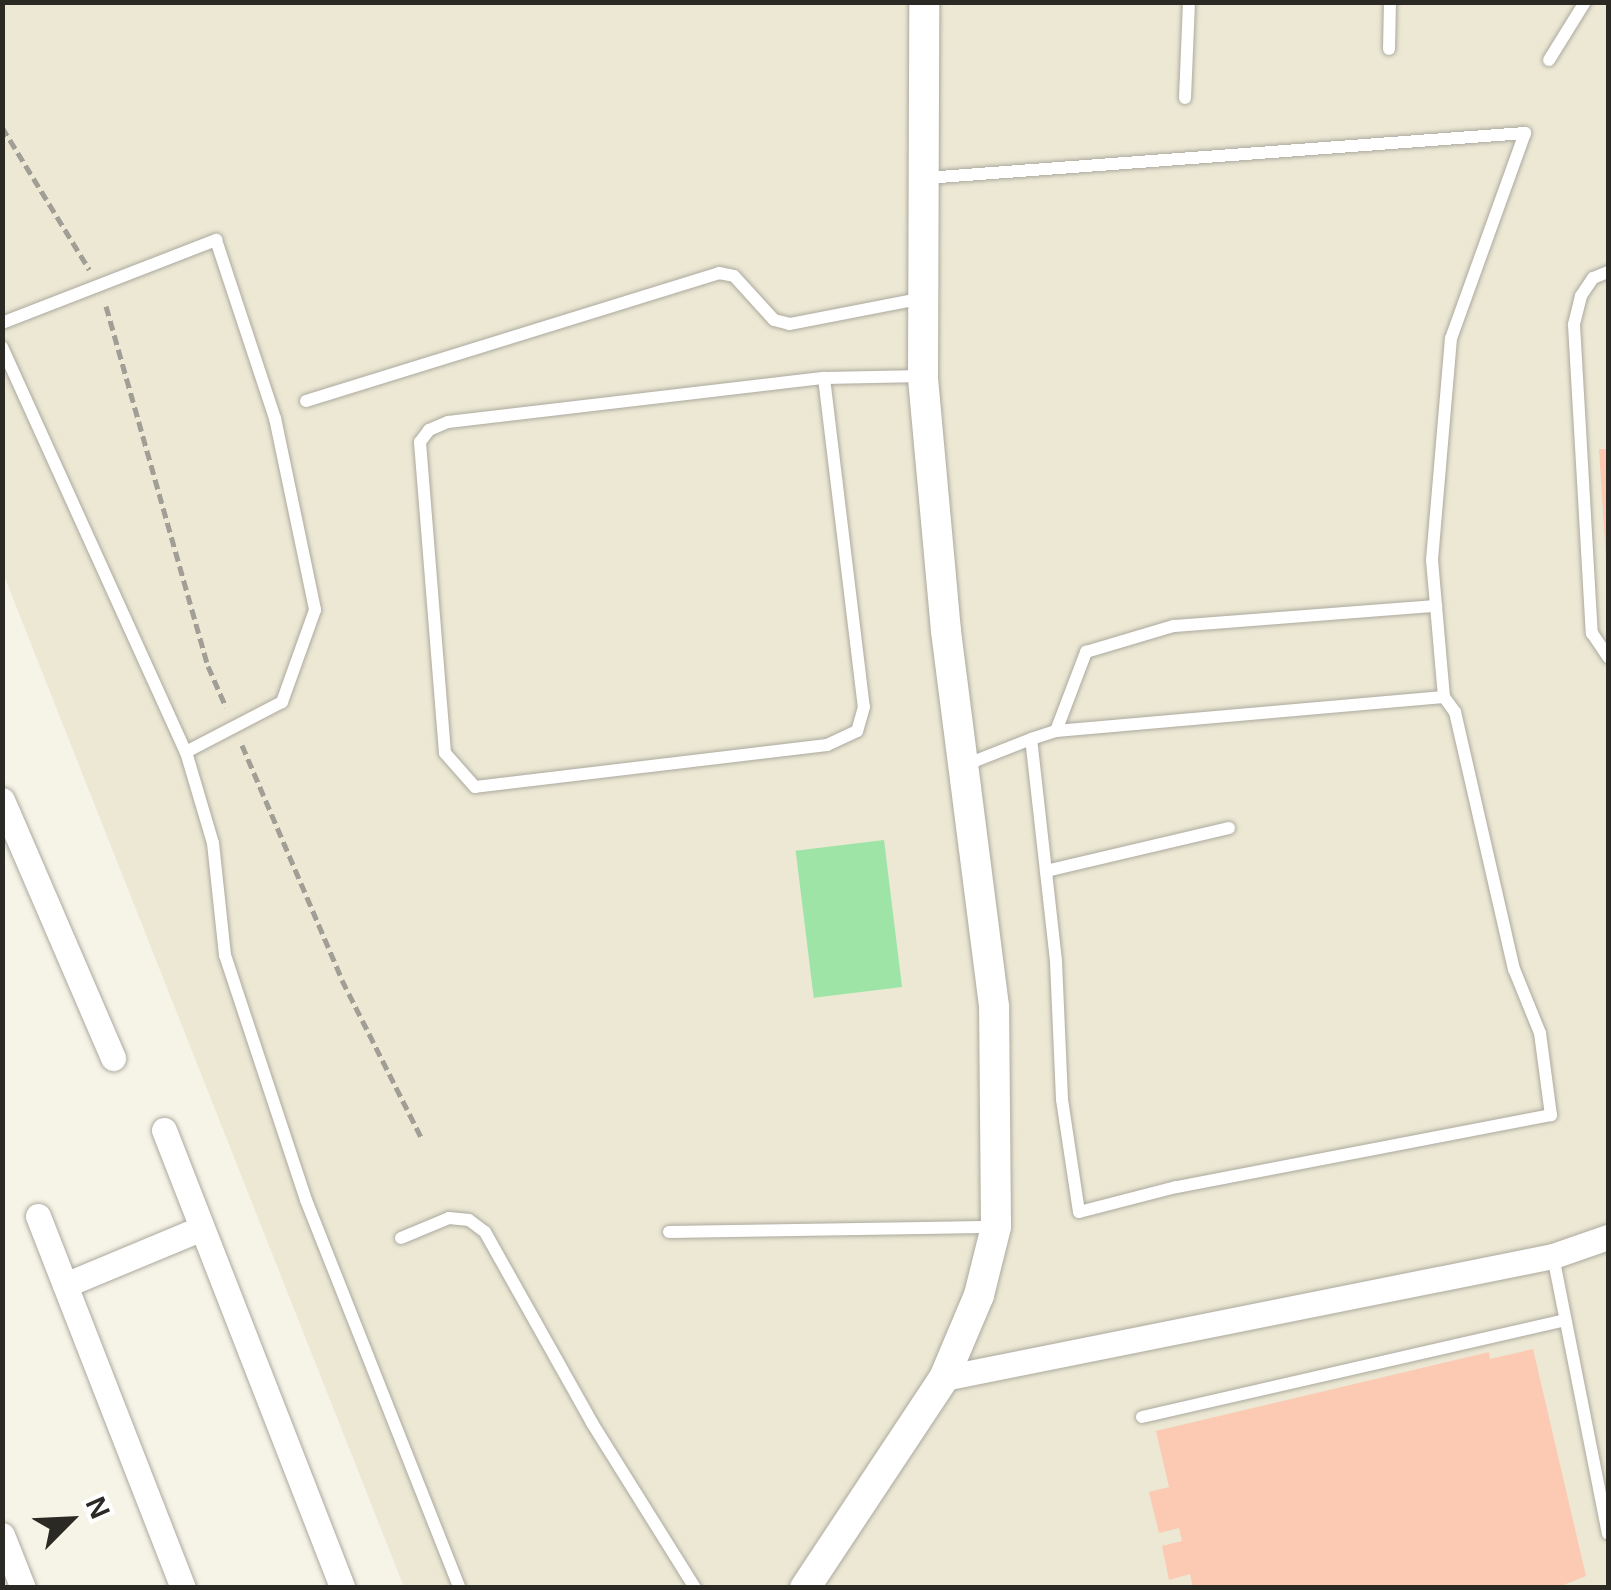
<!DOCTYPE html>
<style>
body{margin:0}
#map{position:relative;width:1611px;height:1590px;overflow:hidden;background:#f6f3e7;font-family:Helvetica,sans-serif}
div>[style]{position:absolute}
.built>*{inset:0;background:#ece8d4}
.green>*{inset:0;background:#9ee4a6;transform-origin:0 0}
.building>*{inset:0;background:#fcc9b3}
.path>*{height:5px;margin-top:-2.5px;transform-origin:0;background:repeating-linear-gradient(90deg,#a09e95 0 10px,transparent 0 15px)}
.roads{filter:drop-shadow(0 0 2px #aca99e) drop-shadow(0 0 2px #aca99e)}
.service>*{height:12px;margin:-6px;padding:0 6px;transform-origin:6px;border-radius:6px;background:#fff}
.minor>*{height:25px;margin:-12.5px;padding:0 12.5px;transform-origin:12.5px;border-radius:12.5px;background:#fff}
.tertiary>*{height:30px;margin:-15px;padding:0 15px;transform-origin:15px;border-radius:15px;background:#fff}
span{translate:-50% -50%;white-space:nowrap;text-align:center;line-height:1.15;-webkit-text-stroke:10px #fff;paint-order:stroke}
.frame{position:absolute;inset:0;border:5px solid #2a2924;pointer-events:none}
.north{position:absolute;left:20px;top:1470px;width:100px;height:100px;-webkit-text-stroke:8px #fff;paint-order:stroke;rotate:66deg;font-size:28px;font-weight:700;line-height:40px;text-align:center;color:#2a2924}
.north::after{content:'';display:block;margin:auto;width:35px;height:45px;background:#2a2924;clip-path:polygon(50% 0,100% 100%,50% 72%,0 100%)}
</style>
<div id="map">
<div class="built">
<div style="clip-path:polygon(3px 3px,1608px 3px,1608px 1587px,404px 1587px,3px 573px)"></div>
</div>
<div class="green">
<div style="left:884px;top:840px;width:148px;height:89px;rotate:83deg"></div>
</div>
<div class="building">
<div style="clip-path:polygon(1599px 449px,1608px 449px,1608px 558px,1606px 558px)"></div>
<div style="clip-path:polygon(1533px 1349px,1586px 1576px,1556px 1588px,1193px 1588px,1190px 1574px,1169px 1580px,1162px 1546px,1182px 1541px,1179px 1528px,1159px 1533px,1149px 1492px,1169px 1487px,1156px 1431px,1489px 1352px,1490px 1359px)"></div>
</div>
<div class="path">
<div style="left:2px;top:127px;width:167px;rotate:58.5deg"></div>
<div style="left:106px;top:306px;width:374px;rotate:74.2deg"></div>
<div style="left:208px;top:666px;width:45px;rotate:66.3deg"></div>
<div style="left:242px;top:745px;width:255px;rotate:66.9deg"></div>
<div style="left:342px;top:980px;width:176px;rotate:63.3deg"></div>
</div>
<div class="roads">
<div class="service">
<div style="left:1389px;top:49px;width:47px;rotate:-88.8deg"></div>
<div style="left:1549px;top:60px;width:68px;rotate:-58.2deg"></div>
<div style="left:1185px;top:98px;width:96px;rotate:-87.6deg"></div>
<div style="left:926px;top:178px;width:601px;rotate:-4.3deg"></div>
<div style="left:1525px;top:133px;width:218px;rotate:109.8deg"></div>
<div style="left:1451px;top:338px;width:223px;rotate:94.9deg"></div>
<div style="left:1432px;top:560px;width:138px;rotate:85deg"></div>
<div style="left:1608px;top:272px;width:16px;rotate:158deg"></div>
<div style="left:1593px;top:278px;width:22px;rotate:124deg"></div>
<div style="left:1581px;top:296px;width:30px;rotate:104deg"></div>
<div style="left:1574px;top:325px;width:309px;rotate:86.7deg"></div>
<div style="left:1592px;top:633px;width:29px;rotate:56deg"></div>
<div style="left:2px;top:323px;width:230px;rotate:-21.2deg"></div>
<div style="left:216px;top:240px;width:188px;rotate:71.7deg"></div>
<div style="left:275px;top:418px;width:196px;rotate:78.2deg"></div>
<div style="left:315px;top:610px;width:98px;rotate:109.7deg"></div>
<div style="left:282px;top:702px;width:108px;rotate:152.5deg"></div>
<div style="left:2px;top:347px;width:445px;rotate:65.6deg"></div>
<div style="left:186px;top:752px;width:95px;rotate:73.5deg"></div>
<div style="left:213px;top:843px;width:113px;rotate:83.9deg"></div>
<div style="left:225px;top:955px;width:258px;rotate:71.7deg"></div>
<div style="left:306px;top:1200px;width:417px;rotate:68.4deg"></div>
<div style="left:824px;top:378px;width:331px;rotate:83.1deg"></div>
<div style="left:864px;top:707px;width:25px;rotate:106deg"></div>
<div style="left:857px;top:731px;width:33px;rotate:155deg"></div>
<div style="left:827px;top:745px;width:354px;rotate:173.2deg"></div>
<div style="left:475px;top:787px;width:45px;rotate:-131.4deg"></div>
<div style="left:445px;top:753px;width:312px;rotate:-94.6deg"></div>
<div style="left:420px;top:442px;width:15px;rotate:-53deg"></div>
<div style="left:429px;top:430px;width:21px;rotate:-23deg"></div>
<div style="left:448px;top:422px;width:379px;rotate:-6.7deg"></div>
<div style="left:824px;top:378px;width:99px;rotate:-1.2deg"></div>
<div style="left:306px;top:401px;width:432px;rotate:-17.2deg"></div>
<div style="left:719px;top:273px;width:15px;rotate:11deg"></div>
<div style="left:734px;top:276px;width:59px;rotate:47.7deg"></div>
<div style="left:774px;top:320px;width:16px;rotate:14deg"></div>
<div style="left:790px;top:324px;width:131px;rotate:-11deg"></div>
<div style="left:1056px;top:731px;width:85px;rotate:-69.2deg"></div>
<div style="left:1086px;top:652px;width:92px;rotate:-16.5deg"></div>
<div style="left:1174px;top:626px;width:263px;rotate:-4.4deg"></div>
<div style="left:965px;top:765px;width:71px;rotate:-21.5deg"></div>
<div style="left:1031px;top:739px;width:26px;rotate:-18deg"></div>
<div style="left:1056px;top:731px;width:389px;rotate:-5deg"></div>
<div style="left:1444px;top:697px;width:19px;rotate:54deg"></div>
<div style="left:1455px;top:712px;width:264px;rotate:77.1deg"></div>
<div style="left:1514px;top:969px;width:69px;rotate:67.9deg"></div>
<div style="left:1540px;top:1033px;width:83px;rotate:82.4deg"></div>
<div style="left:1551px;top:1115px;width:382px;rotate:169.1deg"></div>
<div style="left:1176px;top:1187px;width:100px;rotate:165.5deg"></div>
<div style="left:1079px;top:1212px;width:114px;rotate:-98.6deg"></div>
<div style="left:1062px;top:1099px;width:138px;rotate:-92.5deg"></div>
<div style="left:1056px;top:961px;width:223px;rotate:-96.4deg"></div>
<div style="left:1046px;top:871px;width:188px;rotate:-13.2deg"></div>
<div style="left:669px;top:1232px;width:327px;rotate:-0.9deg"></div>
<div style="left:401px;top:1238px;width:52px;rotate:-22.6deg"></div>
<div style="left:449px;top:1218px;width:20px;rotate:6deg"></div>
<div style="left:469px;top:1220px;width:20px;rotate:37deg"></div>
<div style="left:485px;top:1232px;width:219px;rotate:60.7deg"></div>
<div style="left:592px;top:1423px;width:195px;rotate:58deg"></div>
<div style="left:1553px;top:1256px;width:283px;rotate:78.8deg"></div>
<div style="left:1142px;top:1417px;width:434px;rotate:-12.9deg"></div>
</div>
<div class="minor">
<div style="left:2px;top:800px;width:281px;rotate:66.7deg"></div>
<div style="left:164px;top:1130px;width:492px;rotate:68.7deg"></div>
<div style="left:38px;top:1216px;width:399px;rotate:68.7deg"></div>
<div style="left:65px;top:1285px;width:148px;rotate:-22.6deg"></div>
<div style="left:944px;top:1378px;width:621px;rotate:-11.33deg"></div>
<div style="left:1553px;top:1256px;width:58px;rotate:-19.1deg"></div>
<div style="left:2px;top:1535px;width:57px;rotate:68.4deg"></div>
</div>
<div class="tertiary">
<div style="left:805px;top:1588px;width:252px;rotate:-56.5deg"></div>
<div style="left:944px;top:1378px;width:90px;rotate:-67.1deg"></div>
<div style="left:979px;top:1295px;width:70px;rotate:-76deg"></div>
<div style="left:996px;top:1227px;width:221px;rotate:-90.5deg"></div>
<div style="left:994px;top:1006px;width:378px;rotate:-97.3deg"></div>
<div style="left:946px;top:631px;width:256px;rotate:-95.2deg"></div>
<div style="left:923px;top:376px;width:374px;rotate:-89.8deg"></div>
</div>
</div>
<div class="frame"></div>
<div class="north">N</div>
</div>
